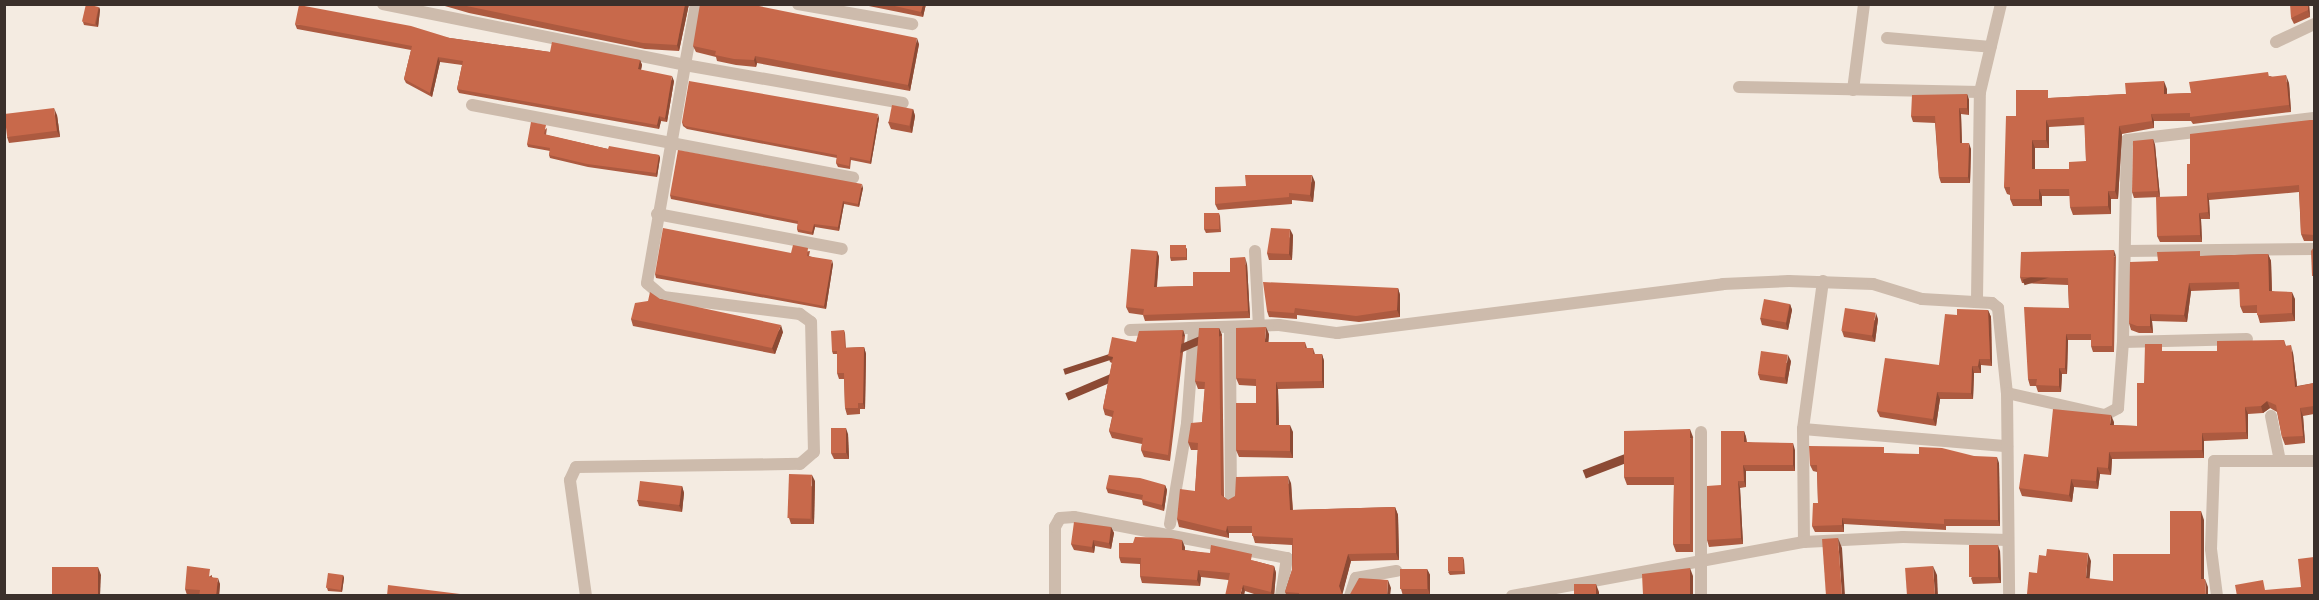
<!DOCTYPE html>
<style>
body{margin:0}
#map{position:relative;width:2319px;height:600px;overflow:hidden;background:#f4ebe1;font-family:"Fira Sans Condensed",sans-serif}
div>[style]{position:absolute}
.minor>*{height:12px;margin:-6px;padding:0 6px;transform-origin:6px;border-radius:6px;background:#cdbbac}
.wall>*{inset:0;background:#ac5a40}
.shaded-wall>*{inset:0;background:#8c4a34;transform-origin:0 0}
.building>*{inset:0;background:#c8694b;transform-origin:0 0}
span{translate:-50% -50%;white-space:nowrap;text-align:center;line-height:1.15;-webkit-text-stroke:6px #fbf5ee;paint-order:stroke}
.frame{position:absolute;inset:0;border:6px solid #3b302b;pointer-events:none}
</style>
<div id="map">
<div class="minor">
<div style="left:383px;top:4px;width:308px;rotate:11.4deg"></div>
<div style="left:685px;top:65px;width:62px;rotate:-79.8deg"></div>
<div style="left:798px;top:4px;width:116px;rotate:10deg"></div>
<div style="left:1887px;top:38px;width:104px;rotate:4.9deg"></div>
<div style="left:2276px;top:42px;width:42px;rotate:-25.3deg"></div>
<div style="left:1739px;top:87px;width:241px;rotate:1.2deg"></div>
<div style="left:1853px;top:90px;width:87px;rotate:-82.7deg"></div>
<div style="left:472px;top:105px;width:388px;rotate:10.8deg"></div>
<div style="left:657px;top:214px;width:188px;rotate:10.7deg"></div>
<div style="left:1255px;top:251px;width:76px;rotate:87deg"></div>
<div style="left:2125px;top:251px;width:189px;rotate:-0.6deg"></div>
<div style="left:1823px;top:281px;width:149px;rotate:97.7deg"></div>
<div style="left:1803px;top:429px;width:205px;rotate:4.8deg"></div>
<div style="left:1977px;top:299px;width:207px;rotate:-89.2deg"></div>
<div style="left:1980px;top:92px;width:90px;rotate:-76.6deg"></div>
<div style="left:1230px;top:329px;width:170px;rotate:89.7deg"></div>
<div style="left:1130px;top:330px;width:149px;rotate:-1.9deg"></div>
<div style="left:1279px;top:325px;width:59px;rotate:7.9deg"></div>
<div style="left:1337px;top:333px;width:389px;rotate:-7.2deg"></div>
<div style="left:1723px;top:284px;width:66px;rotate:-2.6deg"></div>
<div style="left:1789px;top:281px;width:84px;rotate:2deg"></div>
<div style="left:1873px;top:284px;width:51px;rotate:17deg"></div>
<div style="left:1922px;top:299px;width:70px;rotate:3.3deg"></div>
<div style="left:1992px;top:303px;width:8px;rotate:40deg"></div>
<div style="left:1998px;top:308px;width:85px;rotate:84deg"></div>
<div style="left:2007px;top:393px;width:203px;rotate:89.4deg"></div>
<div style="left:2123px;top:342px;width:124px;rotate:-1.4deg"></div>
<div style="left:2007px;top:393px;width:100px;rotate:12.7deg"></div>
<div style="left:2105px;top:415px;width:15px;rotate:-28deg"></div>
<div style="left:2118px;top:408px;width:66px;rotate:-85.7deg"></div>
<div style="left:2123px;top:342px;width:202px;rotate:-88.9deg"></div>
<div style="left:2127px;top:140px;width:188px;rotate:-6.7deg"></div>
<div style="left:2271px;top:416px;width:46px;rotate:78.7deg"></div>
<div style="left:1803px;top:429px;width:113px;rotate:89.5deg"></div>
<div style="left:1701px;top:432px;width:164px;rotate:90deg"></div>
<div style="left:1170px;top:524px;width:102px;rotate:-80.4deg"></div>
<div style="left:1187px;top:423px;width:94px;rotate:-85.7deg"></div>
<div style="left:586px;top:596px;width:117px;rotate:-97.9deg"></div>
<div style="left:570px;top:480px;width:14px;rotate:-65deg"></div>
<div style="left:576px;top:467px;width:224px;rotate:-0.8deg"></div>
<div style="left:800px;top:464px;width:18px;rotate:-41deg"></div>
<div style="left:814px;top:452px;width:130px;rotate:-91.3deg"></div>
<div style="left:811px;top:322px;width:14px;rotate:-144deg"></div>
<div style="left:800px;top:314px;width:138px;rotate:-172.9deg"></div>
<div style="left:663px;top:297px;width:21px;rotate:-139deg"></div>
<div style="left:647px;top:283px;width:221px;rotate:-80.1deg"></div>
<div style="left:685px;top:65px;width:221px;rotate:9.9deg"></div>
<div style="left:1055px;top:596px;width:69px;rotate:-90deg"></div>
<div style="left:1055px;top:527px;width:10px;rotate:-61deg"></div>
<div style="left:1060px;top:518px;width:14px;rotate:-4deg"></div>
<div style="left:1074px;top:517px;width:217px;rotate:10.9deg"></div>
<div style="left:1287px;top:558px;width:38px;rotate:99deg"></div>
<div style="left:1350px;top:596px;width:19px;rotate:-72deg"></div>
<div style="left:1356px;top:578px;width:41px;rotate:-9.9deg"></div>
<div style="left:1512px;top:596px;width:297px;rotate:-10.5deg"></div>
<div style="left:1804px;top:542px;width:99px;rotate:-2.9deg"></div>
<div style="left:1903px;top:537px;width:105px;rotate:1.6deg"></div>
<div style="left:2217px;top:596px;width:47px;rotate:-97.3deg"></div>
<div style="left:2211px;top:549px;width:88px;rotate:-88deg"></div>
<div style="left:2214px;top:461px;width:100px"></div>
</div>
<div class="wall">
<div style="clip-path:polygon(438px 4px,689px 4px,679px 51px,645px 49px,469px 13px)"></div>
<div style="clip-path:polygon(859px 4px,926px 4px,923px 17px)"></div>
<div style="clip-path:polygon(2309px 4px,2310px 17px,2294px 24px,2291px 18px)"></div>
<div style="clip-path:polygon(99px 7px,100px 10px,98px 27px,84px 25px,83px 22px)"></div>
<div style="clip-path:polygon(295px 24px,450px 38px,550px 52px,640px 60px,642px 65px,641px 70px,674px 81px,667px 122px,661px 121px,659px 129px,459px 93px,457px 89px,462px 65px,440px 62px,432px 97px,406px 83px,404px 79px,411px 50px,297px 29px)"></div>
<div style="clip-path:polygon(919px 44px,910px 91px,757px 63px,756px 67px,736px 65px,717px 61px,716px 57px,696px 52px,693px 46px)"></div>
<div style="clip-path:polygon(evenodd,2270px 76px,2289px 83px,2291px 112px,2193px 124px,2191px 121px,2154px 121px,2154px 128px,2122px 134px,2118px 199px,2111px 199px,2111px 214px,2073px 215px,2070px 207px,2070px 196px,2042px 196px,2042px 206px,2013px 206px,2010px 199px,2010px 195px,2007px 194px,2004px 187px,2016px 116px,2050px 98px,2126px 94px,2167px 89px,2167px 94px,2191px 93px,2270px 76px,2085px 125px,2086px 161px,2069px 169px,2035px 169px,2035px 148px,2049px 148px,2049px 127px,2085px 125px)"></div>
<div style="clip-path:polygon(1967px 94px,1969px 100px,1969px 115px,1961px 114px,1962px 143px,1971px 149px,1970px 183px,1941px 183px,1939px 177px,1935px 123px,1913px 122px,1911px 116px)"></div>
<div style="clip-path:polygon(913px 109px,915px 116px,912px 133px,891px 129px,888px 122px)"></div>
<div style="clip-path:polygon(57px 115px,60px 137px,9px 143px,7px 137px)"></div>
<div style="clip-path:polygon(879px 118px,871px 164px,851px 160px,850px 169px,838px 167px,836px 163px,837px 158px,687px 129px,683px 126px,682px 122px)"></div>
<div style="clip-path:polygon(2314px 120px,2314px 241px,2304px 241px,2301px 234px,2299px 192px,2209px 200px,2210px 219px,2201px 219px,2202px 242px,2160px 242px,2157px 236px,2187px 196px,2190px 164px)"></div>
<div style="clip-path:polygon(547px 128px,546px 135px,608px 149px,659px 155px,660px 158px,657px 177px,588px 167px,550px 158px,549px 155px,550px 151px,528px 147px,527px 144px)"></div>
<div style="clip-path:polygon(2153px 139px,2155px 145px,2160px 197px,2134px 198px,2132px 192px)"></div>
<div style="clip-path:polygon(1315px 182px,1313px 202px,1292px 200px,1292px 204px,1218px 210px,1215px 204px,1246px 186px)"></div>
<div style="clip-path:polygon(863px 188px,859px 207px,844px 204px,839px 231px,815px 227px,813px 235px,798px 232px,797px 229px,798px 224px,671px 199px,670px 195px)"></div>
<div style="clip-path:polygon(1219px 213px,1220px 216px,1221px 232px,1206px 233px,1204px 229px)"></div>
<div style="clip-path:polygon(1293px 235px,1292px 260px,1269px 260px,1267px 253px)"></div>
<div style="clip-path:polygon(1187px 248px,1187px 260px,1171px 261px,1170px 257px)"></div>
<div style="clip-path:polygon(810px 251px,809px 256px,833px 264px,826px 309px,656px 278px,655px 274px)"></div>
<div style="clip-path:polygon(1157px 251px,1159px 257px,1157px 287px,1193px 286px,1230px 272px,1247px 264px,1250px 318px,1145px 321px,1143px 315px,1129px 313px,1126px 307px)"></div>
<div style="clip-path:polygon(2268px 254px,2271px 261px,2272px 291px,2295px 299px,2295px 321px,2260px 323px,2257px 313px,2243px 313px,2240px 306px,2240px 289px,2191px 291px,2187px 322px,2152px 321px,2153px 333px,2139px 333px,2131px 330px,2129px 323px,2158px 261px,2202px 256px)"></div>
<div style="clip-path:polygon(2116px 256px,2114px 352px,2093px 352px,2091px 346px,2091px 340px,2068px 340px,2067px 374px,2062px 374px,2061px 392px,2038px 392px,2036px 386px,2030px 386px,2028px 379px,2069px 308px,2068px 285px,2022px 283px,2020px 277px)"></div>
<div style="clip-path:polygon(1398px 288px,1400px 295px,1400px 317px,1359px 322px,1297px 315px,1297px 319px,1269px 317px,1267px 311px)"></div>
<div style="clip-path:polygon(660px 299px,783px 332px,775px 354px,633px 326px,631px 319px,648px 301px)"></div>
<div style="clip-path:polygon(1790px 304px,1792px 310px,1788px 330px,1762px 325px,1760px 318px)"></div>
<div style="clip-path:polygon(1988px 310px,1991px 317px,1992px 366px,1981px 365px,1981px 373px,1974px 373px,1973px 399px,1940px 399px,1936px 426px,1880px 417px,1877px 411px,1939px 365px,1957px 315px)"></div>
<div style="clip-path:polygon(1878px 319px,1875px 342px,1844px 337px,1842px 331px)"></div>
<div style="clip-path:polygon(1219px 328px,1222px 335px,1224px 497px,1228px 500px,1291px 483px,1293px 510px,1395px 507px,1398px 515px,1399px 560px,1351px 561px,1342px 594px,1345px 596px,1287px 596px,1285px 592px,1292px 570px,1292px 545px,1255px 543px,1252px 533px,1229px 533px,1229px 538px,1179px 527px,1177px 519px,1195px 491px,1198px 450px,1191px 450px,1188px 442px,1202px 422px,1205px 389px,1198px 389px,1195px 381px)"></div>
<div style="clip-path:polygon(844px 330px,845px 333px,846px 348px,864px 347px,866px 354px,865px 409px,860px 409px,860px 414px,847px 415px,845px 408px,844px 379px,839px 379px,837px 373px,837px 354px,833px 354px,832px 351px)"></div>
<div style="clip-path:polygon(1183px 330px,1185px 336px,1170px 461px,1144px 457px,1141px 450px,1142px 444px,1112px 438px,1109px 431px,1112px 417px,1105px 415px,1103px 408px,1112px 363px,1110px 362px,1108px 356px,1136px 342px)"></div>
<div style="clip-path:polygon(1269px 334px,1268px 342px,1305px 342px,1307px 348px,1313px 348px,1315px 354px,1322px 354px,1324px 361px,1324px 388px,1278px 389px,1279px 425px,1293px 432px,1293px 458px,1239px 457px,1236px 450px,1256px 403px,1256px 386px,1239px 385px,1236px 378px)"></div>
<div style="clip-path:polygon(2284px 340px,2286px 346px,2293px 353px,2297px 386px,2314px 383px,2314px 414px,2303px 416px,2305px 443px,2285px 445px,2282px 437px,2277px 412px,2270px 408px,2263px 413px,2248px 414px,2248px 439px,2204px 441px,2204px 458px,2112px 459px,2111px 475px,2100px 474px,2098px 489px,2074px 487px,2072px 502px,2022px 496px,2019px 488px,2048px 457px,2114px 422px,2114px 425px,2137px 426px,2144px 383px,2165px 351px,2217px 351px)"></div>
<div style="clip-path:polygon(1791px 361px,1787px 384px,1760px 380px,1758px 374px)"></div>
<div style="clip-path:polygon(1744px 431px,1746px 437px,1747px 442px,1795px 450px,1795px 471px,1746px 471px,1746px 487px,1740px 488px,1743px 544px,1709px 547px,1707px 540px,1721px 485px)"></div>
<div style="clip-path:polygon(848px 434px,849px 459px,834px 459px,831px 453px)"></div>
<div style="clip-path:polygon(1693px 437px,1693px 552px,1676px 552px,1673px 544px,1674px 485px,1627px 485px,1624px 477px)"></div>
<div style="clip-path:polygon(1886px 453px,1999px 463px,2000px 526px,1946px 526px,1946px 530px,1844px 524px,1844px 532px,1815px 532px,1812px 526px,1818px 503px,1817px 472px,1813px 471px,1810px 465px)"></div>
<div style="clip-path:polygon(815px 481px,814px 524px,791px 524px,789px 518px)"></div>
<div style="clip-path:polygon(1165px 485px,1167px 490px,1164px 511px,1143px 505px,1142px 500px,1108px 493px,1106px 488px)"></div>
<div style="clip-path:polygon(682px 486px,684px 493px,682px 512px,639px 506px,637px 500px)"></div>
<div style="clip-path:polygon(1111px 527px,1114px 533px,1111px 549px,1095px 546px,1094px 553px,1074px 550px,1071px 544px)"></div>
<div style="clip-path:polygon(1185px 547px,1185px 550px,1255px 561px,1274px 566px,1276px 573px,1274px 596px,1260px 596px,1245px 591px,1228px 580px,1201px 577px,1200px 586px,1142px 583px,1140px 576px,1140px 564px,1121px 563px,1119px 557px)"></div>
<div style="clip-path:polygon(2000px 551px,2001px 583px,1973px 584px,1971px 578px)"></div>
<div style="clip-path:polygon(1463px 557px,1464px 560px,1465px 574px,1450px 575px,1448px 572px)"></div>
<div style="clip-path:polygon(1427px 569px,1430px 575px,1430px 595px,1403px 596px,1401px 589px)"></div>
<div style="clip-path:polygon(212px 575px,212px 577px,220px 584px,219px 596px,187px 595px,185px 589px)"></div>
<div style="clip-path:polygon(343px 575px,344px 578px,342px 592px,328px 591px,327px 588px)"></div>
</div>
<div class="shaded-wall">
<div style="clip-path:polygon(685px 4px,689px 4px,679px 51px,677px 45px)"></div>
<div style="clip-path:polygon(923px 4px,926px 4px,923px 17px,921px 12px)"></div>
<div style="clip-path:polygon(2308px 4px,2309px 4px,2310px 17px,2308px 10px)"></div>
<div style="clip-path:polygon(99px 7px,100px 10px,98px 27px,96px 24px)"></div>
<div style="clip-path:polygon(917px 38px,919px 44px,910px 91px,908px 85px)"></div>
<div style="clip-path:polygon(755px 56px,757px 63px,756px 67px,754px 60px)"></div>
<div style="clip-path:polygon(438px 57px,440px 62px,432px 97px,430px 93px)"></div>
<div style="clip-path:polygon(640px 60px,642px 65px,640px 74px,638px 69px)"></div>
<div style="clip-path:polygon(2286px 75px,2289px 83px,2291px 112px,2289px 105px)"></div>
<div style="clip-path:polygon(672px 76px,674px 81px,667px 122px,665px 118px)"></div>
<div style="clip-path:polygon(2164px 81px,2167px 89px,2167px 101px,2164px 94px)"></div>
<div style="clip-path:polygon(1967px 94px,1969px 100px,1969px 115px,1967px 108px)"></div>
<div style="clip-path:polygon(54px 108px,57px 115px,60px 137px,57px 131px)"></div>
<div style="clip-path:polygon(1959px 108px,1961px 114px,1962px 149px,1960px 143px)"></div>
<div style="clip-path:polygon(913px 109px,915px 116px,912px 133px,910px 127px)"></div>
<div style="clip-path:polygon(878px 114px,879px 118px,871px 164px,870px 161px)"></div>
<div style="clip-path:polygon(2151px 114px,2154px 121px,2154px 128px,2152px 121px)"></div>
<div style="clip-path:polygon(659px 116px,661px 121px,659px 129px,657px 125px)"></div>
<div style="clip-path:polygon(2046px 120px,2049px 127px,2049px 148px,2046px 140px)"></div>
<div style="clip-path:polygon(2119px 126px,2122px 134px,2118px 199px,2115px 191px)"></div>
<div style="clip-path:polygon(2153px 139px,2155px 145px,2160px 197px,2158px 191px)"></div>
<div style="clip-path:polygon(2032px 140px,2035px 148px,2035px 176px,2032px 169px)"></div>
<div style="clip-path:polygon(1969px 143px,1971px 149px,1970px 183px,1968px 177px)"></div>
<div style="clip-path:polygon(659px 155px,660px 158px,657px 177px,656px 173px)"></div>
<div style="clip-path:polygon(1312px 175px,1315px 182px,1313px 202px,1310px 195px)"></div>
<div style="clip-path:polygon(862px 184px,863px 188px,859px 207px,858px 204px)"></div>
<div style="clip-path:polygon(2039px 189px,2042px 196px,2042px 206px,2039px 199px)"></div>
<div style="clip-path:polygon(2108px 191px,2111px 199px,2111px 214px,2108px 206px)"></div>
<div style="clip-path:polygon(2207px 193px,2209px 200px,2210px 219px,2208px 212px)"></div>
<div style="clip-path:polygon(843px 201px,844px 204px,839px 231px,838px 227px)"></div>
<div style="clip-path:polygon(2199px 213px,2201px 219px,2202px 242px,2200px 235px)"></div>
<div style="clip-path:polygon(814px 224px,815px 227px,813px 235px,812px 232px)"></div>
<div style="clip-path:polygon(1290px 229px,1293px 235px,1292px 260px,1289px 254px)"></div>
<div style="left:2114px;top:250px;width:6px;height:96px;rotate:72deg"></div>
<div style="clip-path:polygon(1157px 251px,1159px 257px,1156px 294px,1154px 287px)"></div>
<div style="clip-path:polygon(2268px 254px,2271px 261px,2272px 298px,2269px 291px)"></div>
<div style="clip-path:polygon(1245px 257px,1247px 264px,1250px 318px,1248px 311px)"></div>
<div style="clip-path:polygon(832px 260px,833px 264px,826px 309px,824px 306px)"></div>
<div style="clip-path:polygon(2189px 283px,2191px 291px,2187px 322px,2184px 315px)"></div>
<div style="clip-path:polygon(1398px 288px,1400px 295px,1400px 317px,1397px 310px)"></div>
<div style="clip-path:polygon(2292px 292px,2295px 299px,2295px 321px,2292px 313px)"></div>
<div style="clip-path:polygon(1790px 304px,1792px 310px,1788px 330px,1786px 324px)"></div>
<div style="clip-path:polygon(1988px 310px,1991px 317px,1992px 366px,1990px 359px)"></div>
<div style="clip-path:polygon(1876px 313px,1878px 319px,1875px 342px,1872px 336px)"></div>
<div style="clip-path:polygon(2150px 314px,2152px 321px,2153px 333px,2150px 326px)"></div>
<div style="clip-path:polygon(781px 325px,783px 332px,775px 354px,772px 348px)"></div>
<div style="clip-path:polygon(1266px 327px,1269px 334px,1268px 349px,1265px 342px)"></div>
<div style="left:1219px;top:328px;width:8px;height:167px;rotate:67deg"></div>
<div style="left:1183px;top:330px;width:6px;height:126px;rotate:72deg"></div>
<div style="clip-path:polygon(2066px 334px,2068px 340px,2067px 374px,2065px 368px)"></div>
<div style="clip-path:polygon(2291px 345px,2293px 353px,2298px 394px,2295px 387px)"></div>
<div style="clip-path:polygon(864px 347px,866px 354px,865px 409px,863px 403px)"></div>
<div style="clip-path:polygon(1322px 354px,1324px 361px,1324px 388px,1322px 381px)"></div>
<div style="clip-path:polygon(1788px 355px,1791px 361px,1787px 384px,1785px 378px)"></div>
<div style="clip-path:polygon(1979px 359px,1981px 365px,1981px 373px,1978px 366px)"></div>
<div style="clip-path:polygon(1972px 366px,1974px 373px,1973px 399px,1971px 393px)"></div>
<div style="clip-path:polygon(2059px 368px,2062px 374px,2061px 392px,2059px 386px)"></div>
<div style="clip-path:polygon(1276px 382px,1278px 389px,1279px 432px,1276px 425px)"></div>
<div style="clip-path:polygon(1937px 392px,1940px 399px,1936px 426px,1933px 419px)"></div>
<div style="clip-path:polygon(2267px 401px,2270px 408px,2263px 413px,2261px 406px)"></div>
<div style="clip-path:polygon(2245px 407px,2248px 414px,2248px 439px,2246px 432px)"></div>
<div style="clip-path:polygon(2300px 408px,2303px 416px,2305px 443px,2303px 436px)"></div>
<div style="clip-path:polygon(2111px 415px,2114px 422px,2113px 432px,2110px 425px)"></div>
<div style="clip-path:polygon(1290px 425px,1293px 432px,1293px 458px,1290px 451px)"></div>
<div style="clip-path:polygon(846px 428px,848px 434px,849px 459px,846px 452px)"></div>
<div style="left:1690px;top:429px;width:9px;height:115px;rotate:69deg"></div>
<div style="clip-path:polygon(1744px 431px,1746px 437px,1747px 449px,1744px 442px)"></div>
<div style="clip-path:polygon(2202px 433px,2204px 441px,2204px 458px,2202px 450px)"></div>
<div style="clip-path:polygon(1793px 443px,1795px 450px,1795px 471px,1793px 465px)"></div>
<div style="clip-path:polygon(2109px 452px,2112px 459px,2111px 475px,2108px 468px)"></div>
<div style="clip-path:polygon(1997px 457px,1999px 463px,2000px 526px,1998px 520px)"></div>
<div style="clip-path:polygon(1743px 465px,1746px 471px,1746px 487px,1744px 481px)"></div>
<div style="clip-path:polygon(2097px 467px,2100px 474px,2098px 489px,2096px 481px)"></div>
<div style="clip-path:polygon(812px 475px,815px 481px,814px 524px,812px 518px)"></div>
<div style="clip-path:polygon(1288px 476px,1291px 483px,1293px 517px,1290px 510px)"></div>
<div style="clip-path:polygon(2071px 479px,2074px 487px,2072px 502px,2069px 495px)"></div>
<div style="clip-path:polygon(1738px 481px,1740px 488px,1743px 544px,1741px 538px)"></div>
<div style="clip-path:polygon(1165px 485px,1167px 490px,1164px 511px,1162px 505px)"></div>
<div style="clip-path:polygon(682px 486px,684px 493px,682px 512px,679px 505px)"></div>
<div style="clip-path:polygon(1395px 507px,1398px 515px,1399px 560px,1396px 553px)"></div>
<div style="clip-path:polygon(2201px 511px,2204px 520px,2204px 587px,2201px 579px)"></div>
<div style="clip-path:polygon(1842px 518px,1844px 524px,1844px 532px,1842px 525px)"></div>
<div style="clip-path:polygon(1227px 526px,1229px 533px,1229px 538px,1226px 531px)"></div>
<div style="clip-path:polygon(1111px 527px,1114px 533px,1111px 549px,1109px 543px)"></div>
<div style="clip-path:polygon(1838px 538px,1842px 548px,1845px 596px,1842px 596px)"></div>
<div style="clip-path:polygon(1093px 540px,1095px 546px,1094px 553px,1092px 547px)"></div>
<div style="clip-path:polygon(1182px 540px,1185px 547px,1184px 557px,1182px 550px)"></div>
<div style="clip-path:polygon(1998px 545px,2000px 551px,2001px 583px,1998px 577px)"></div>
<div style="clip-path:polygon(2088px 553px,2091px 561px,2089px 587px,2086px 578px)"></div>
<div style="clip-path:polygon(1348px 554px,1351px 561px,1342px 596px,1339px 586px)"></div>
<div style="clip-path:polygon(1274px 566px,1276px 573px,1274px 596px,1272px 596px,1271px 592px)"></div>
<div style="clip-path:polygon(1933px 566px,1937px 575px,1938px 596px,1935px 596px)"></div>
<div style="clip-path:polygon(98px 567px,101px 575px,100px 596px,97px 596px)"></div>
<div style="clip-path:polygon(1690px 568px,1693px 576px,1693px 596px,1690px 596px)"></div>
<div style="clip-path:polygon(1427px 569px,1430px 575px,1430px 595px,1428px 589px)"></div>
<div style="clip-path:polygon(1198px 570px,1201px 577px,1200px 586px,1197px 580px)"></div>
<div style="clip-path:polygon(343px 575px,344px 578px,342px 592px,341px 589px)"></div>
<div style="clip-path:polygon(218px 578px,220px 584px,219px 596px,216px 596px)"></div>
<div style="clip-path:polygon(2205px 579px,2208px 587px,2208px 596px,2206px 596px)"></div>
<div style="clip-path:polygon(1388px 580px,1391px 588px,1390px 596px,1387px 596px)"></div>
<div style="clip-path:polygon(1596px 584px,1599px 592px,1599px 596px,1596px 596px)"></div>
<div style="clip-path:polygon(1243px 585px,1245px 591px,1244px 596px,1240px 596px)"></div>
</div>
<div class="building">
<div style="left:86px;top:4px;width:13px;height:18px;rotate:13deg"></div>
<div style="clip-path:polygon(457px 4px,685px 4px,677px 45px,643px 43px)"></div>
<div style="clip-path:polygon(700px 4px,749px 4px,917px 38px,908px 85px,755px 56px,754px 60px,734px 59px,715px 55px,716px 51px,693px 46px)"></div>
<div style="clip-path:polygon(886px 4px,923px 4px,921px 12px)"></div>
<div style="clip-path:polygon(2290px 4px,2308px 4px,2308px 10px,2291px 18px)"></div>
<div style="clip-path:polygon(299px 5px,411px 26px,450px 38px,550px 52px,552px 42px,640px 60px,638px 69px,672px 76px,665px 118px,659px 116px,657px 125px,457px 89px,463px 61px,438px 57px,430px 93px,404px 79px,412px 46px,295px 24px)"></div>
<div style="clip-path:polygon(evenodd,2268px 72px,2269px 77px,2286px 75px,2289px 105px,2190px 117px,2190px 113px,2151px 114px,2152px 121px,2119px 126px,2115px 191px,2108px 191px,2108px 206px,2070px 207px,2069px 189px,2039px 189px,2039px 199px,2010px 199px,2010px 187px,2004px 187px,2006px 116px,2016px 116px,2016px 90px,2048px 90px,2048px 98px,2126px 94px,2125px 83px,2164px 81px,2164px 94px,2191px 93px,2189px 82px,2268px 72px,2084px 117px,2086px 161px,2069px 162px,2069px 169px,2032px 169px,2032px 140px,2046px 140px,2046px 120px,2084px 117px)"></div>
<div style="clip-path:polygon(689px 81px,878px 114px,870px 161px,850px 157px,849px 166px,836px 163px,837px 155px,685px 126px,682px 122px)"></div>
<div style="clip-path:polygon(1967px 94px,1967px 108px,1959px 108px,1960px 143px,1969px 143px,1968px 177px,1939px 177px,1935px 116px,1911px 116px,1912px 95px)"></div>
<div style="left:892px;top:105px;width:21px;height:17px;rotate:11deg"></div>
<div style="left:54px;top:108px;width:23px;height:50px;rotate:83deg"></div>
<div style="clip-path:polygon(2310px 120px,2314px 120px,2314px 235px,2301px 234px,2299px 185px,2207px 193px,2208px 212px,2199px 213px,2200px 235px,2157px 236px,2156px 197px,2187px 196px,2187px 164px,2190px 164px,2190px 134px)"></div>
<div style="clip-path:polygon(531px 122px,546px 125px,544px 134px,608px 149px,609px 146px,659px 155px,656px 173px,587px 164px,549px 155px,550px 148px,527px 144px)"></div>
<div style="clip-path:polygon(2153px 139px,2158px 191px,2132px 192px,2133px 141px)"></div>
<div style="clip-path:polygon(678px 150px,862px 184px,858px 204px,843px 201px,838px 227px,814px 224px,812px 232px,797px 229px,798px 221px,670px 195px)"></div>
<div style="clip-path:polygon(1245px 175px,1312px 175px,1310px 195px,1289px 193px,1289px 197px,1215px 204px,1215px 187px,1246px 186px)"></div>
<div style="left:1204px;top:213px;width:15px;height:16px"></div>
<div style="clip-path:polygon(663px 228px,791px 253px,793px 245px,808px 248px,807px 256px,832px 260px,824px 306px,655px 274px)"></div>
<div style="clip-path:polygon(1271px 228px,1290px 229px,1289px 254px,1267px 253px)"></div>
<div style="left:1170px;top:245px;width:16px;height:12px"></div>
<div style="clip-path:polygon(2314px 247px,2314px 276px,2312px 276px,2311px 251px)"></div>
<div style="clip-path:polygon(1131px 249px,1157px 251px,1154px 287px,1193px 286px,1193px 272px,1230px 272px,1230px 258px,1245px 257px,1248px 311px,1143px 315px,1144px 309px,1126px 307px)"></div>
<div style="clip-path:polygon(2114px 250px,2112px 346px,2091px 346px,2091px 334px,2066px 334px,2065px 368px,2059px 368px,2059px 386px,2036px 385px,2037px 379px,2028px 379px,2024px 307px,2069px 308px,2068px 278px,2020px 277px,2021px 252px)"></div>
<div style="clip-path:polygon(2200px 251px,2200px 256px,2268px 254px,2269px 291px,2292px 292px,2292px 313px,2257px 315px,2257px 305px,2240px 306px,2239px 282px,2189px 283px,2184px 315px,2150px 314px,2150px 326px,2137px 326px,2129px 323px,2130px 262px,2158px 261px,2157px 252px)"></div>
<div style="clip-path:polygon(1263px 282px,1398px 288px,1397px 310px,1356px 316px,1295px 308px,1294px 313px,1267px 311px)"></div>
<div style="clip-path:polygon(650px 292px,660px 299px,781px 325px,772px 348px,631px 319px,635px 303px,648px 301px)"></div>
<div style="left:1764px;top:299px;width:26px;height:19px;rotate:11deg"></div>
<div style="left:1845px;top:308px;width:31px;height:23px;rotate:9deg"></div>
<div style="clip-path:polygon(1957px 309px,1988px 310px,1990px 359px,1979px 359px,1978px 366px,1972px 366px,1971px 393px,1937px 392px,1933px 419px,1877px 411px,1885px 358px,1939px 365px,1945px 314px,1957px 315px)"></div>
<div style="clip-path:polygon(1266px 327px,1265px 342px,1305px 342px,1305px 348px,1313px 348px,1313px 354px,1322px 354px,1322px 381px,1276px 382px,1276px 425px,1290px 425px,1290px 451px,1236px 450px,1236px 403px,1256px 403px,1256px 379px,1236px 378px,1236px 328px)"></div>
<div style="clip-path:polygon(1199px 328px,1219px 328px,1221px 495px,1228px 500px,1235px 496px,1236px 477px,1288px 476px,1290px 510px,1395px 507px,1396px 553px,1348px 554px,1339px 586px,1342px 594px,1345px 596px,1299px 596px,1299px 593px,1285px 592px,1292px 570px,1293px 538px,1252px 536px,1252px 526px,1227px 526px,1226px 531px,1177px 519px,1180px 489px,1195px 491px,1198px 443px,1188px 442px,1191px 423px,1202px 422px,1205px 382px,1195px 381px)"></div>
<div style="clip-path:polygon(844px 330px,845px 348px,837px 348px,837px 351px,832px 351px,831px 331px)"></div>
<div style="clip-path:polygon(1183px 330px,1168px 455px,1141px 450px,1143px 438px,1109px 431px,1114px 411px,1103px 408px,1113px 357px,1108px 356px,1112px 337px,1136px 342px,1139px 331px)"></div>
<div style="clip-path:polygon(2284px 340px,2285px 346px,2291px 345px,2295px 387px,2314px 383px,2314px 406px,2300px 408px,2303px 436px,2282px 437px,2276px 405px,2267px 401px,2261px 406px,2245px 407px,2246px 432px,2202px 433px,2202px 450px,2109px 452px,2108px 468px,2097px 467px,2096px 481px,2071px 479px,2069px 495px,2019px 488px,2024px 454px,2048px 457px,2053px 409px,2111px 415px,2110px 425px,2137px 426px,2137px 383px,2144px 383px,2145px 344px,2162px 344px,2162px 351px,2217px 351px,2217px 341px)"></div>
<div style="clip-path:polygon(864px 347px,863px 403px,858px 403px,858px 408px,845px 408px,844px 373px,837px 373px,837px 348px)"></div>
<div style="left:1761px;top:351px;width:27px;height:23px;rotate:8deg"></div>
<div style="left:831px;top:428px;width:15px;height:25px"></div>
<div style="clip-path:polygon(1690px 429px,1690px 544px,1673px 544px,1674px 477px,1624px 477px,1624px 431px)"></div>
<div style="clip-path:polygon(1721px 431px,1744px 431px,1744px 442px,1793px 443px,1793px 465px,1743px 465px,1744px 481px,1738px 481px,1741px 538px,1707px 540px,1707px 486px,1721px 485px)"></div>
<div style="clip-path:polygon(1809px 446px,1884px 447px,1884px 453px,1919px 454px,1919px 447px,1942px 448px,1974px 456px,1997px 457px,1998px 520px,1944px 519px,1944px 524px,1842px 518px,1842px 525px,1812px 526px,1813px 503px,1818px 503px,1817px 465px,1810px 465px)"></div>
<div style="left:789px;top:474px;width:23px;height:44px;rotate:2deg"></div>
<div style="clip-path:polygon(1109px 475px,1140px 478px,1165px 485px,1162px 505px,1142px 500px,1143px 495px,1106px 488px)"></div>
<div style="left:640px;top:481px;width:42px;height:19px;rotate:7deg"></div>
<div style="clip-path:polygon(2170px 511px,2201px 511px,2201px 579px,2205px 579px,2206px 596px,2038px 596px,2027px 594px,2029px 572px,2037px 573px,2039px 555px,2046px 556px,2047px 549px,2088px 553px,2086px 578px,2113px 581px,2113px 554px,2170px 554px)"></div>
<div style="clip-path:polygon(1074px 522px,1111px 527px,1109px 543px,1093px 540px,1092px 547px,1071px 544px)"></div>
<div style="clip-path:polygon(1135px 537px,1171px 538px,1182px 540px,1182px 550px,1210px 553px,1211px 545px,1252px 554px,1251px 560px,1274px 566px,1271px 592px,1243px 585px,1240px 596px,1225px 596px,1230px 573px,1198px 570px,1197px 580px,1140px 576px,1141px 558px,1119px 557px,1119px 543px,1133px 543px)"></div>
<div style="left:1838px;top:538px;width:58px;height:16px;rotate:86deg"></div>
<div style="left:1998px;top:545px;width:32px;height:29px;rotate:90deg"></div>
<div style="left:1463px;top:557px;width:14px;height:15px;rotate:90deg"></div>
<div style="clip-path:polygon(2314px 557px,2314px 596px,2237px 596px,2235px 585px,2263px 580px,2265px 590px,2301px 587px,2298px 559px)"></div>
<div style="clip-path:polygon(187px 566px,210px 569px,209px 577px,218px 578px,216px 596px,199px 596px,200px 590px,185px 589px)"></div>
<div style="left:1933px;top:566px;width:30px;height:28px;rotate:86deg"></div>
<div style="left:52px;top:567px;width:46px;height:29px"></div>
<div style="clip-path:polygon(1690px 568px,1690px 596px,1633px 596px,1643px 595px,1642px 574px)"></div>
<div style="left:1400px;top:569px;width:27px;height:20px"></div>
<div style="left:328px;top:573px;width:15px;height:15px;rotate:8deg"></div>
<div style="clip-path:polygon(1359px 578px,1388px 580px,1387px 596px,1349px 596px)"></div>
<div style="left:1596px;top:584px;width:12px;height:22px;rotate:90deg"></div>
<div style="clip-path:polygon(388px 585px,476px 596px,387px 596px)"></div>
</div>
<div class="frame"></div>
</div>
